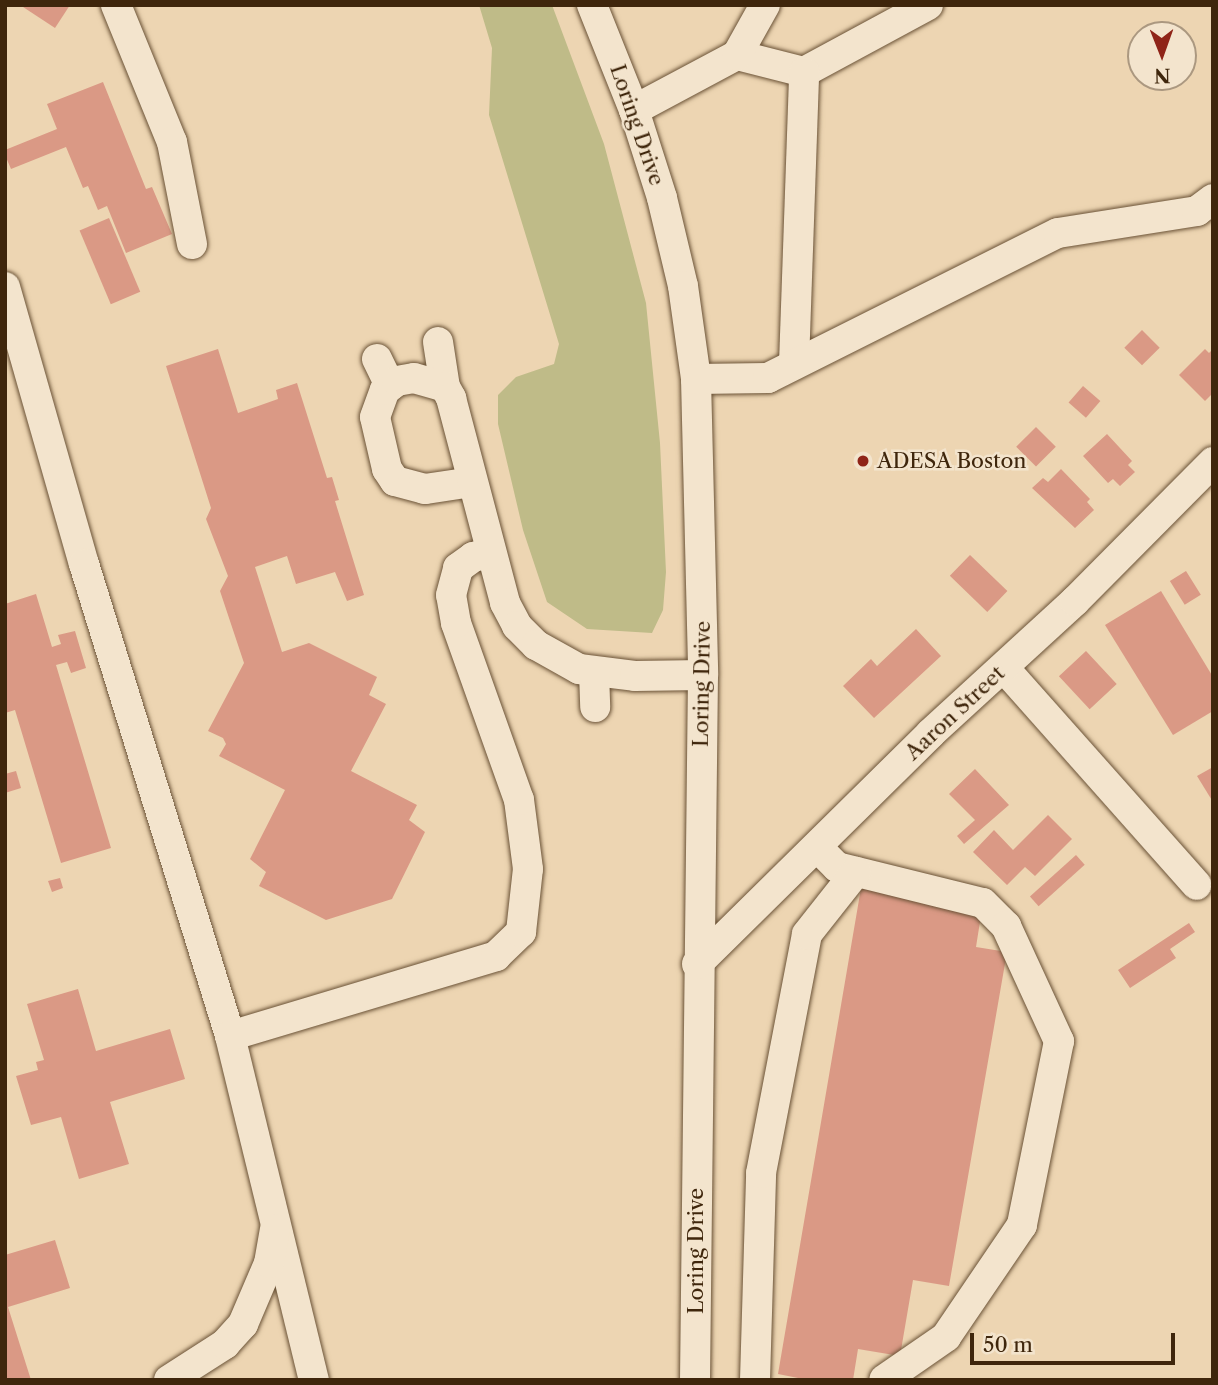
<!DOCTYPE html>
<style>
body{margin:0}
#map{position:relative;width:1218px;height:1385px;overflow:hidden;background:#edd5b2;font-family:"Libre Caslon Text",serif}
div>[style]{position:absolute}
.green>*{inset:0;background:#bfbb88}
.building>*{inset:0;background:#da9985;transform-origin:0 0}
.roads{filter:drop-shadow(0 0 2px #6a5236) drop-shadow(0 0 2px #6a5236)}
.minor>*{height:30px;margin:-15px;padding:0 15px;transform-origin:15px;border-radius:15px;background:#f3e4cd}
.dots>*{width:19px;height:19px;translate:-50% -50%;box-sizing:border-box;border:4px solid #f3e4cd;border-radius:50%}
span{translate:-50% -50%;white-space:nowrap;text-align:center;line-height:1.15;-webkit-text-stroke:5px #f3e4cd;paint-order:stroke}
.street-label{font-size:21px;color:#3f260c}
.poi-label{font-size:21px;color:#3f260c}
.left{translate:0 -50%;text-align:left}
.frame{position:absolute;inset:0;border:7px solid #3f260c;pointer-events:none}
.north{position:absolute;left:1127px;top:21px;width:70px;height:70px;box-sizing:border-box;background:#f3e4cd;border:2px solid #ab9880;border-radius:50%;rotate:179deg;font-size:19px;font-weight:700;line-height:28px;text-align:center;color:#3f260c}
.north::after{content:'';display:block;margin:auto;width:24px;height:32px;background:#8f2418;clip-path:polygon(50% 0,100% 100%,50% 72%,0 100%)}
.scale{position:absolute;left:970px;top:1333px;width:205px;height:32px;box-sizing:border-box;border:4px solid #3f260c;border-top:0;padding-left:9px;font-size:21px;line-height:24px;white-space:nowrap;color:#3f260c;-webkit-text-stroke:5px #f3e4cd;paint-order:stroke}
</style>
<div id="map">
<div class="green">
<div style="clip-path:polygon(479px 5px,552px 5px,604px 144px,646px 303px,660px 443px,666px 572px,663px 610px,652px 633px,587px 629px,547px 602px,523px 530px,498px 424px,498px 395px,516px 377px,554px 364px,559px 344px,489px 115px,492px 48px)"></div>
</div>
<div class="building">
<div style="clip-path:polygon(20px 5px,70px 5px,55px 28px)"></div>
<div style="clip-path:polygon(103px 82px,146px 189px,152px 187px,172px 234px,126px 253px,107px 206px,98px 210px,88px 186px,83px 188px,66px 147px,11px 169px,5px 155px,5px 150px,57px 129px,47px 104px)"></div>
<div style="left:109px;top:218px;width:80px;height:32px;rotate:67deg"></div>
<div style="left:1142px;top:330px;width:25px;height:25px;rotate:45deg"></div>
<div style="clip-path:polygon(218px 349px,238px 413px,278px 399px,276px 390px,297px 383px,327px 478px,332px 477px,339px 500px,335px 501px,364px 595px,347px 601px,335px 572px,296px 584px,287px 556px,255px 567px,282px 652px,309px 643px,377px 677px,369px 695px,386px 704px,351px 771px,417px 805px,409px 820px,425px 832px,392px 899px,326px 920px,259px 886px,266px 872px,250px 859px,285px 790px,219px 756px,226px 744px,223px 738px,208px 731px,244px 663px,220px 591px,228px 576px,206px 519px,211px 508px,166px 366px)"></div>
<div style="clip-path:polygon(1205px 349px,1209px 353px,1213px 349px,1213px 393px,1205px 401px,1179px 375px)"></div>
<div style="left:1083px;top:386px;width:23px;height:22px;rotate:41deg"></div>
<div style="left:1036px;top:427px;width:28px;height:28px;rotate:45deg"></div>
<div style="clip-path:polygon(1107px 434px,1132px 461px,1128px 465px,1135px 472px,1120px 486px,1113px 479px,1108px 483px,1083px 456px)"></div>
<div style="clip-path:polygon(1061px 469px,1090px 499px,1087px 502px,1094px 510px,1075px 528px,1032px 488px,1043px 478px,1048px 482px)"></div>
<div style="left:970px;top:555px;width:52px;height:29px;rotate:44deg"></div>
<div style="left:1186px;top:571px;width:28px;height:19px;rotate:58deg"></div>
<div style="clip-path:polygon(1161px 591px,1213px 677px,1213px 711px,1173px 735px,1105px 625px)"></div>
<div style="clip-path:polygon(36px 594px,52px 647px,61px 644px,58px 635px,75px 631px,86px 668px,71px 673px,67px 662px,56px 665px,111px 848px,61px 863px,15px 710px,5px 713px,5px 604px)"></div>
<div style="clip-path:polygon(916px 629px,941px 656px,874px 718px,843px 686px,871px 659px,877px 666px)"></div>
<div style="left:1086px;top:651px;width:45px;height:37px;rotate:47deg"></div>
<div style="clip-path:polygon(1213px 767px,1213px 802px,1197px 776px)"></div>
<div style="clip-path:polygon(975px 769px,1009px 805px,964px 844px,957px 836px,975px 820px,949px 794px)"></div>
<div style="clip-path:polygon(16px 771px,21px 788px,5px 793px,5px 774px)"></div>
<div style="clip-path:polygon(1048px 815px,1072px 839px,1035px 876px,1025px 867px,1007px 885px,973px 852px,994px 830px,1013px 850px)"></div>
<div style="left:1076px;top:855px;width:13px;height:62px;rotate:48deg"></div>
<div style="clip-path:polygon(60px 878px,63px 888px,52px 892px,48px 881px)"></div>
<div style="clip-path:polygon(861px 888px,982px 909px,976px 947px,1007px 952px,949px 1286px,913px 1280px,900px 1356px,858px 1349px,853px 1380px,808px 1380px,778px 1374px)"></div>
<div style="clip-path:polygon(1189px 923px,1195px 932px,1170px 949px,1176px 958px,1130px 988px,1118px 970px)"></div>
<div style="clip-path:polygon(78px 989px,96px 1051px,170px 1029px,185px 1079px,110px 1102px,129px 1164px,79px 1179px,61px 1117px,31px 1125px,16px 1076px,38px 1070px,36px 1062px,44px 1060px,27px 1004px)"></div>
<div style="clip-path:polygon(55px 1240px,70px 1288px,8px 1307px,31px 1380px,5px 1380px,5px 1255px)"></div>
</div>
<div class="roads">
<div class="minor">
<div style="left:116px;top:5px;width:148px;rotate:67.8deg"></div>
<div style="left:172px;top:142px;width:104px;rotate:78.9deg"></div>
<div style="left:592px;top:5px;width:113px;rotate:68.2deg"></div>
<div style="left:634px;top:110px;width:92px;rotate:72.3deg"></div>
<div style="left:662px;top:198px;width:90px;rotate:76.6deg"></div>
<div style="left:683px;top:286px;width:94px;rotate:82deg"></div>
<div style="left:696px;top:379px;width:296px;rotate:88.6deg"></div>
<div style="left:703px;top:675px;width:705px;rotate:90.65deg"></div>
<div style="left:737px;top:55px;width:69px;rotate:14.2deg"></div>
<div style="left:804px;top:72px;width:141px;rotate:-28.4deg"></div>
<div style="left:634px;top:110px;width:117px;rotate:-28.1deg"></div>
<div style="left:737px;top:55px;width:57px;rotate:-60.8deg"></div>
<div style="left:5px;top:287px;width:288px;rotate:74.1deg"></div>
<div style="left:84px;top:564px;width:494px;rotate:72.8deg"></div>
<div style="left:230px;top:1036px;width:354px;rotate:76.3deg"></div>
<div style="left:438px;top:342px;width:46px;rotate:81.2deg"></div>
<div style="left:377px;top:359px;width:30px;rotate:64deg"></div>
<div style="left:794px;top:364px;width:292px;rotate:-88deg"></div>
<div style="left:696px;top:379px;width:72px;rotate:-0.8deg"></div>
<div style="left:768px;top:378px;width:324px;rotate:-26.6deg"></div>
<div style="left:1058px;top:233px;width:141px;rotate:-9deg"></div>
<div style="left:1197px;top:211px;width:20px;rotate:-37deg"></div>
<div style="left:472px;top:482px;width:48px;rotate:171.5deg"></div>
<div style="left:425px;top:489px;width:31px;rotate:-165deg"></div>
<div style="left:395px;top:481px;width:14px;rotate:-124deg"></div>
<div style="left:387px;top:469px;width:53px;rotate:-103deg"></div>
<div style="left:375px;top:417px;width:29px;rotate:-70deg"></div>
<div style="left:385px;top:390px;width:15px;rotate:-37deg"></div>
<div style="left:397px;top:381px;width:17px;rotate:-10deg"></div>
<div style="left:414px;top:378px;width:32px;rotate:16deg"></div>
<div style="left:445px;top:387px;width:13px;rotate:61deg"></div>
<div style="left:451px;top:398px;width:212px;rotate:75.2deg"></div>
<div style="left:505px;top:603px;width:26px;rotate:62deg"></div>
<div style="left:517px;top:626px;width:27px;rotate:45deg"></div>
<div style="left:536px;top:645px;width:49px;rotate:29.2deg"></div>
<div style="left:579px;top:669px;width:56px;rotate:7.1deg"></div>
<div style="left:635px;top:676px;width:68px;rotate:-0.8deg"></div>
<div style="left:1004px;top:668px;width:290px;rotate:48.4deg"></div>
<div style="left:594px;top:672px;width:35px;rotate:88deg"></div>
<div style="left:817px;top:847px;width:28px;rotate:45deg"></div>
<div style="left:837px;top:867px;width:150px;rotate:13.9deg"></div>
<div style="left:983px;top:903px;width:33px;rotate:45deg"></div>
<div style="left:1006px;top:926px;width:127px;rotate:65.3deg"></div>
<div style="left:1059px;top:1041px;width:188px;rotate:101.4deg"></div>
<div style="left:1022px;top:1225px;width:135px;rotate:124.2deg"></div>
<div style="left:946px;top:1337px;width:75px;rotate:145.3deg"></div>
<div style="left:697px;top:964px;width:329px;rotate:-44.6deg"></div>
<div style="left:931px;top:733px;width:195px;rotate:-42.5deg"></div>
<div style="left:1075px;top:601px;width:196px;rotate:-45.2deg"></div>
<div style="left:230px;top:1036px;width:278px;rotate:-16.7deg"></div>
<div style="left:496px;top:956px;width:35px;rotate:-44deg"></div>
<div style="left:521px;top:932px;width:63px;rotate:-83.7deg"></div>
<div style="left:528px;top:869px;width:70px;rotate:-97.4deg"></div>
<div style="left:519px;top:800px;width:188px;rotate:-109.6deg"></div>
<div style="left:456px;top:623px;width:28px;rotate:-100deg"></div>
<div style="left:451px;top:595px;width:28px;rotate:-75deg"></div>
<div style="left:458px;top:568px;width:19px;rotate:-36deg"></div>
<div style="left:473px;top:557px;width:17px;rotate:-13deg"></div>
<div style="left:169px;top:1380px;width:67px;rotate:-32.7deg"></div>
<div style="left:225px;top:1344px;width:27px;rotate:-48deg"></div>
<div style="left:243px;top:1324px;width:66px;rotate:-66.9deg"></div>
<div style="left:269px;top:1263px;width:34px;rotate:-80deg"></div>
<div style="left:755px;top:1380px;width:207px;rotate:-88.3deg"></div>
<div style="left:761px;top:1173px;width:243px;rotate:-79.1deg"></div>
<div style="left:807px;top:934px;width:79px;rotate:-51.7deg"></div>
</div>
</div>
<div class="dots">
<div style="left:863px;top:461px;background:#8f2418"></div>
</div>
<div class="street-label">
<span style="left:637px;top:125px;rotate:71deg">Loring Drive</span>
<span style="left:702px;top:684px;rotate:-89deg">Loring Drive</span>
<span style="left:955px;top:713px;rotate:-43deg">Aaron Street</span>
<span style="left:696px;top:1251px;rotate:-90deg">Loring Drive</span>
</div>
<div class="poi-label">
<span class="left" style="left:877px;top:461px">ADESA Boston</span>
</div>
<div class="frame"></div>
<div class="north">N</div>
<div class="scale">50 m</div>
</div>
